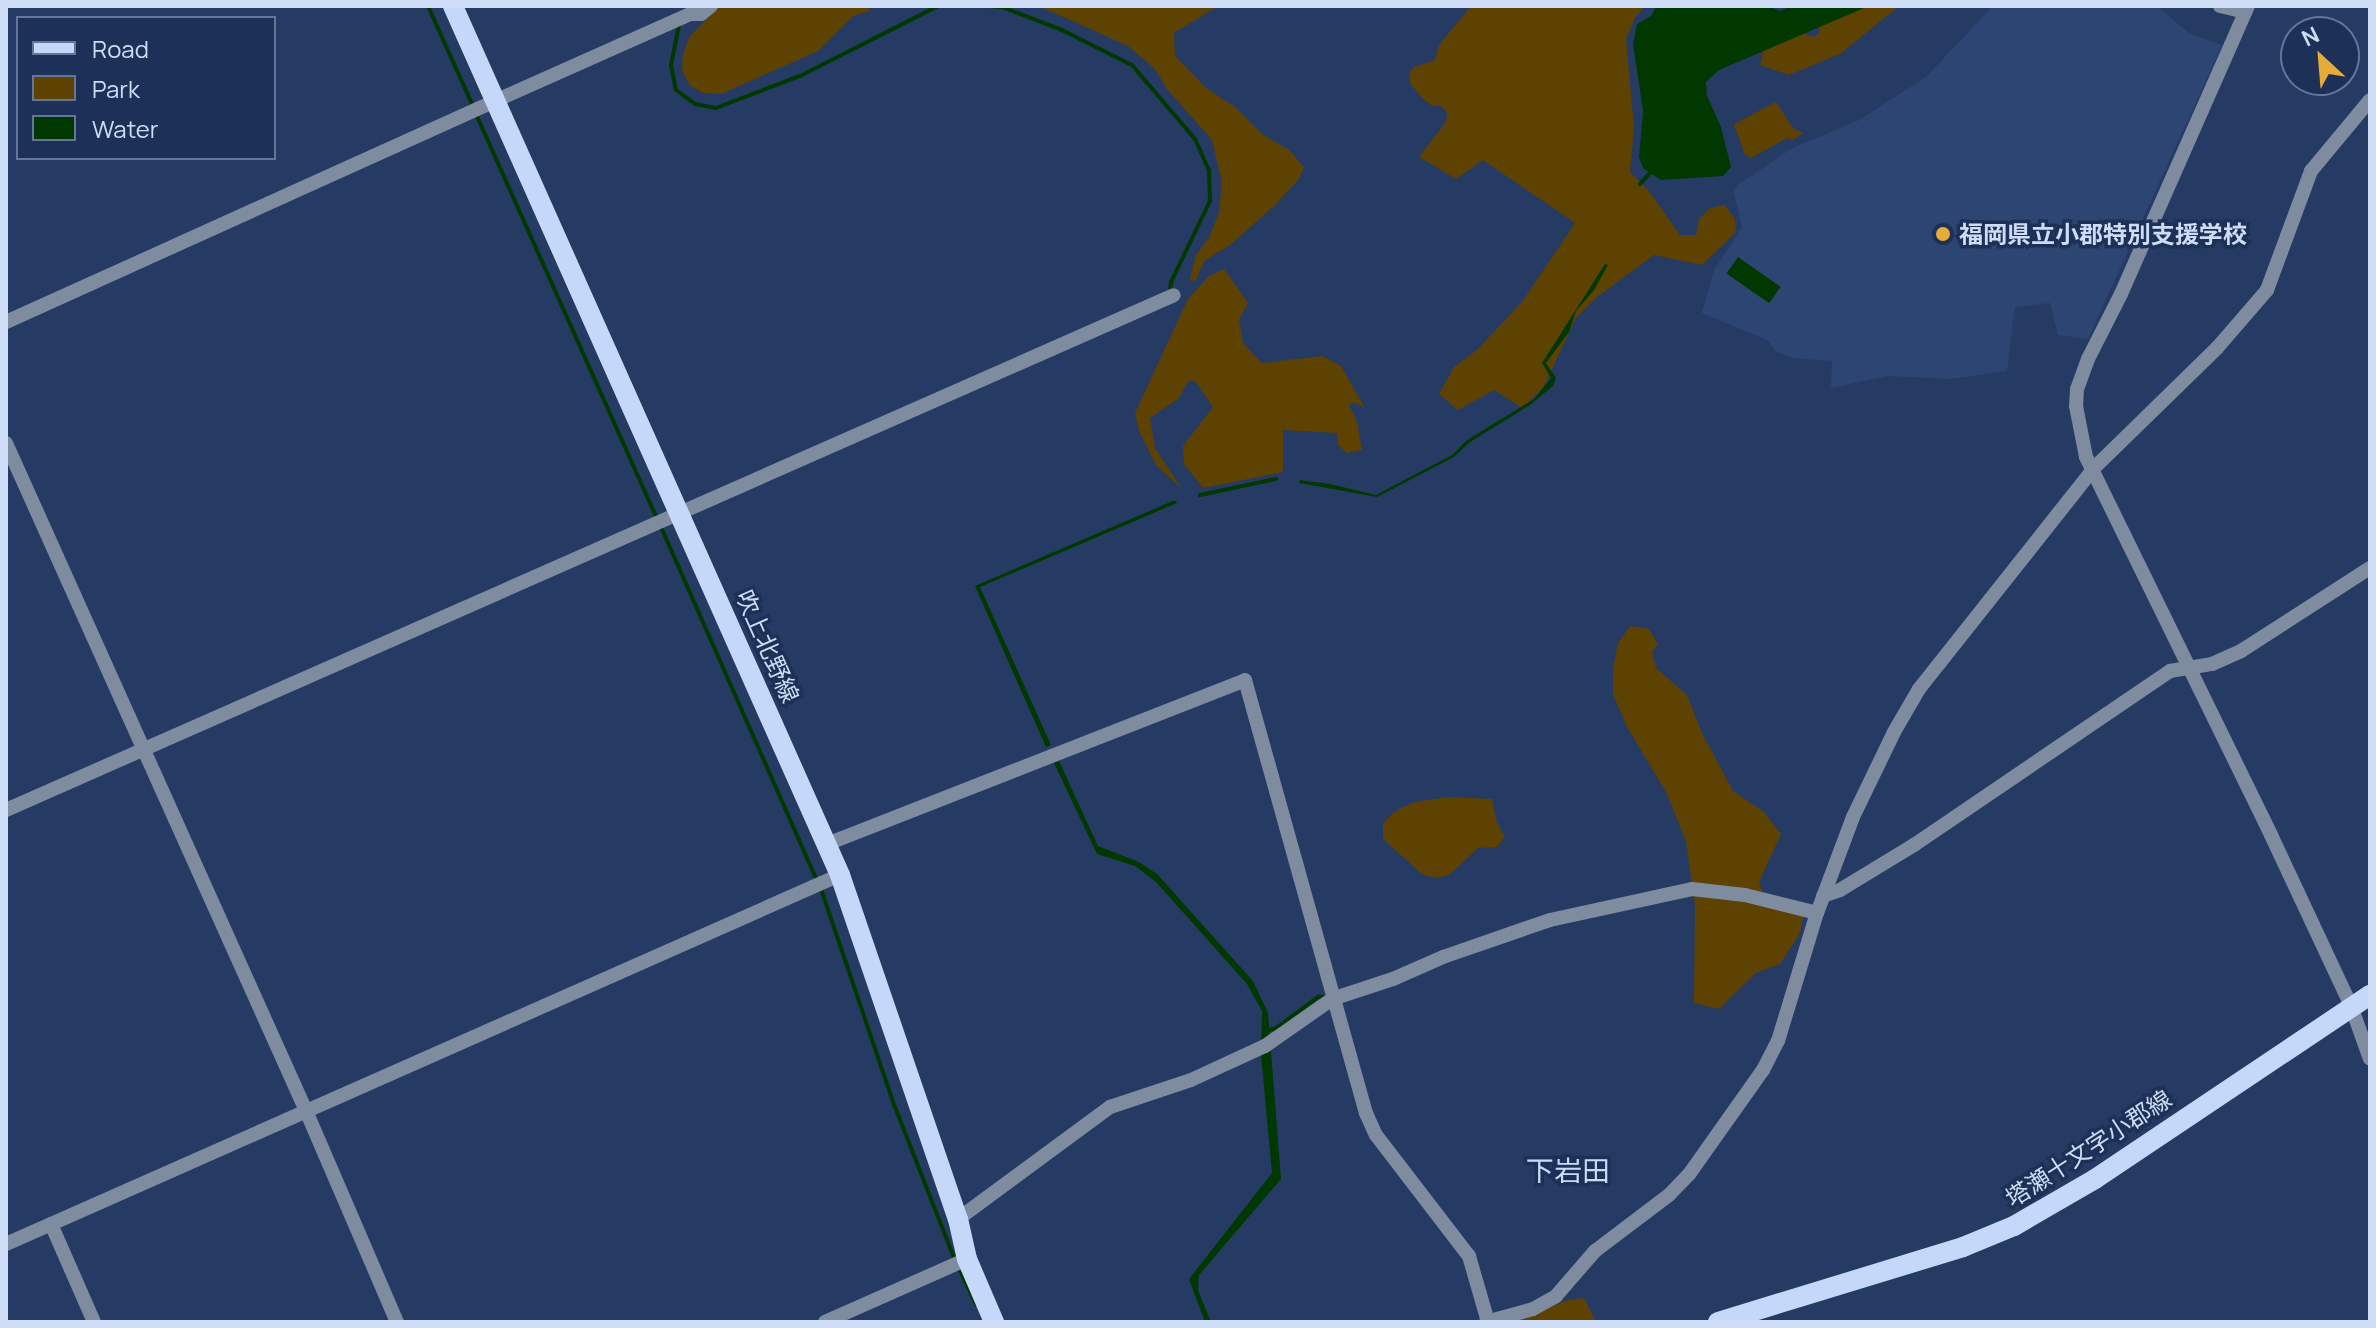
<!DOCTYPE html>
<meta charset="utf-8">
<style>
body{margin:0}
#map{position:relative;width:2376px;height:1328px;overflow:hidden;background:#263b63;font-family:Manrope,"Noto Sans JP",sans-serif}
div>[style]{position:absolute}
.built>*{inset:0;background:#2d4573}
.green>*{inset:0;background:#5d4201}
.water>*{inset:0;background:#003800;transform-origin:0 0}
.stream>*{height:4px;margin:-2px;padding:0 2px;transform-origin:2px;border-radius:2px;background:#003800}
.minor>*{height:14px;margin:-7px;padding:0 7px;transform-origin:7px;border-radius:7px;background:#7f8b9f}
.major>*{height:20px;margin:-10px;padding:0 10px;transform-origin:10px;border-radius:10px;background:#c6d8fa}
.dots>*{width:22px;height:22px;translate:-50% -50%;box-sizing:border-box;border:4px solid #1d3158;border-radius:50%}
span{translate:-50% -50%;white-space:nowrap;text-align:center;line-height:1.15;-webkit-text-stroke:7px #1d3158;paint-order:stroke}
.poi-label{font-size:24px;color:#cedcf5;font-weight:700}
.left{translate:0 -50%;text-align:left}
.street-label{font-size:24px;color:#cedcf5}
.quarter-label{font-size:28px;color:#cadbf9}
.frame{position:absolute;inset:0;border:8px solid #cedcf5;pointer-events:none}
.legend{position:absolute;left:16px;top:16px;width:260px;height:144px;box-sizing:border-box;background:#1d3158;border:2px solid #647597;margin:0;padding:10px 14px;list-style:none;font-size:24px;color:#cedcf5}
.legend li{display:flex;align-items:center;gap:16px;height:40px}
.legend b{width:40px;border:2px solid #647597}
.north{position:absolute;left:2280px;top:16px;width:80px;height:80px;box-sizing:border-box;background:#1d3158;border:2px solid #647597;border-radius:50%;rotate:334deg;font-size:22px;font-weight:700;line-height:32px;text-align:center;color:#cedcf5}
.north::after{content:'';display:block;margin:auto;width:28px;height:36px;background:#e5ad35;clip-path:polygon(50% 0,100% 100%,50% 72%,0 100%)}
</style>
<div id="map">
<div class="built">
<div style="clip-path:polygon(1993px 6px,2157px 6px,2190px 34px,2222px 45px,2088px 339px,2058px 335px,2050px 303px,2015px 307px,2007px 371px,1951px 379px,1887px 376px,1831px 388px,1832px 361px,1794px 358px,1775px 351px,1769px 341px,1702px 313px,1714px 270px,1742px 228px,1734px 192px,1739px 184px,1791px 149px,1859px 120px,1926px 77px)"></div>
</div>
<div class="green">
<div style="clip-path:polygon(719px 6px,869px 6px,869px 11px,853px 16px,818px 51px,721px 94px,703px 93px,690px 86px,682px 70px,683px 54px,690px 36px)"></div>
<div style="clip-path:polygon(1039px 6px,1218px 6px,1174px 33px,1175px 56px,1206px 88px,1235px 107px,1262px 134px,1289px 150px,1304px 167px,1299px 179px,1274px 206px,1230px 245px,1204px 261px,1195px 282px,1190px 279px,1196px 255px,1210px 236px,1219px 212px,1222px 182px,1212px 140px,1167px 89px,1155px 69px,1128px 46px)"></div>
<div style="clip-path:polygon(1471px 6px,1645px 6px,1635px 18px,1626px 39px,1634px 127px,1630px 172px,1649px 191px,1680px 235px,1696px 235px,1699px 219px,1710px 208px,1725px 205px,1735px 219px,1736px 232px,1702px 265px,1654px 255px,1597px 297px,1576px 318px,1543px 388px,1522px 408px,1494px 390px,1458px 410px,1439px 394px,1454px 367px,1477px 350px,1522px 302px,1575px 223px,1483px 160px,1456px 179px,1419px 157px,1446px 122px,1447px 112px,1441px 106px,1432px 106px,1421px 97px,1410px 83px,1409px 73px,1414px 67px,1435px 60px,1439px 45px)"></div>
<div style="clip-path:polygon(1859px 6px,1899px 6px,1840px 54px,1789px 75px,1760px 65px,1765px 41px,1796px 31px,1814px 37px,1819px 33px,1820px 22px)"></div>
<div style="clip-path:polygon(1776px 102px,1793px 128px,1803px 133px,1793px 140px,1787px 138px,1751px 158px,1745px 155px,1734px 124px)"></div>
<div style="clip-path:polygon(1224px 269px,1248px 303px,1239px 320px,1243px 343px,1262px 363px,1323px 356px,1341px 366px,1365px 408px,1353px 402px,1349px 405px,1357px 422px,1362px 450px,1347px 453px,1338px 445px,1337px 433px,1283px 430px,1283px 472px,1203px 488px,1184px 464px,1183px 446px,1213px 407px,1196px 382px,1189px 380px,1178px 399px,1150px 418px,1155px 448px,1182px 489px,1156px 465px,1139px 431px,1135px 413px,1188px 299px,1209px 276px)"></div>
<div style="clip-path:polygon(1630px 626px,1649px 629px,1658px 644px,1652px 652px,1656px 668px,1687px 695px,1701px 731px,1733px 791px,1764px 812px,1781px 834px,1759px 882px,1768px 906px,1803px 916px,1800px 933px,1780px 964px,1756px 973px,1719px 1009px,1694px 1003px,1695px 906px,1686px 841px,1666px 792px,1627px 727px,1613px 694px,1613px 668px,1618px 643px)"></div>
<div style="clip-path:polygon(1448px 797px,1492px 799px,1497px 823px,1505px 837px,1497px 847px,1478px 848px,1449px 875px,1436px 878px,1422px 874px,1383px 839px,1383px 823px,1397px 810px,1415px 802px)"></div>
<div style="clip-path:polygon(1584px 1298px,1596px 1322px,1517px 1322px,1567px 1300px)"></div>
</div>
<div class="water">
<div style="clip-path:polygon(1656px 6px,1767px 6px,1780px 11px,1793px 6px,1869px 6px,1719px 70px,1706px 82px,1707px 96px,1721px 127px,1731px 167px,1723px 176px,1661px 180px,1643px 168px,1639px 157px,1643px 111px,1633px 44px,1637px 24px,1651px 16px)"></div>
<div style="left:1738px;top:257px;width:52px;height:20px;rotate:35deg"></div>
<div style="clip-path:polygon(1605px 264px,1608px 265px,1594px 290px,1576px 311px,1569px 332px,1546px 363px,1556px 378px,1553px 386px,1530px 405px,1470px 442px,1454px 457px,1377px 497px,1299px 483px,1300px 480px,1330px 484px,1376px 495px,1452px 455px,1467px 440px,1534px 399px,1551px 378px,1542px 363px)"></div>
<div style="clip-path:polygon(1175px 500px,1177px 503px,980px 587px,1051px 745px,1046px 747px,975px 586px)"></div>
<div style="clip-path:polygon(1059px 761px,1098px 846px,1139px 862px,1157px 874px,1253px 981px,1268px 1013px,1281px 1179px,1199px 1275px,1198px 1290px,1211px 1322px,1205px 1322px,1189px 1279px,1272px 1173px,1261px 1055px,1262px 1011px,1247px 984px,1156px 882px,1135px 866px,1097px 854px,1054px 763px)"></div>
</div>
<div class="stream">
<div style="left:428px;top:6px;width:110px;rotate:65.8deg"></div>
<div style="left:987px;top:6px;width:15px;rotate:4deg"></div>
<div style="left:1002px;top:7px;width:64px;rotate:21deg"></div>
<div style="left:1062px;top:30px;width:78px;rotate:26.6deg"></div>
<div style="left:1132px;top:65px;width:97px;rotate:49.6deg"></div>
<div style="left:1195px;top:139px;width:35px;rotate:66deg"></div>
<div style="left:1209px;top:171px;width:30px;rotate:88deg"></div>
<div style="left:1210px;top:201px;width:90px;rotate:115.7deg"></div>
<div style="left:1171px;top:282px;width:10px;rotate:96deg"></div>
<div style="left:679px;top:25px;width:41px;rotate:101.3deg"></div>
<div style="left:671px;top:65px;width:25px;rotate:79deg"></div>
<div style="left:676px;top:90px;width:24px;rotate:36deg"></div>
<div style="left:695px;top:104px;width:21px;rotate:11deg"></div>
<div style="left:716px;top:108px;width:90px;rotate:-20.9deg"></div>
<div style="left:800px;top:76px;width:155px;rotate:-26.9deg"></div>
<div style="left:476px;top:114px;width:444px;rotate:65.9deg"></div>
<div style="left:1640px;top:184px;width:15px;rotate:-48deg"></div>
<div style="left:1200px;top:495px;width:78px;rotate:-11.9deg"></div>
<div style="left:661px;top:527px;width:387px;rotate:66.2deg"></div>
<div style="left:821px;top:889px;width:230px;rotate:71.3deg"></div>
<div style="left:895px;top:1107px;width:164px;rotate:68.6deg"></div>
<div style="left:1266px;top:1030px;width:9px;rotate:-6deg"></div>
<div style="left:1275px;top:1029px;width:54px;rotate:-36.7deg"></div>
<div style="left:1318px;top:997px;width:5px"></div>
<div style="left:959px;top:1268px;width:40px;rotate:65deg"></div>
</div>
<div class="minor">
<div style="left:2220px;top:6px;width:26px;rotate:13deg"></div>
<div style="left:2248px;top:6px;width:315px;rotate:113.8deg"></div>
<div style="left:2121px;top:294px;width:73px;rotate:116.9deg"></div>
<div style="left:2088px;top:359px;width:32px;rotate:110deg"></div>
<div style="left:2077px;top:389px;width:17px;rotate:93deg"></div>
<div style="left:2076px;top:406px;width:52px;rotate:78.9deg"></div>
<div style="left:2086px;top:457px;width:421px;rotate:63.9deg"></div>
<div style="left:2271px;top:835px;width:189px;rotate:64.9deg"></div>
<div style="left:2351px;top:1006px;width:56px;rotate:70.3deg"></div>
<div style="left:6px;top:322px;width:537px;rotate:-24.32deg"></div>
<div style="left:495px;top:101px;width:214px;rotate:-24deg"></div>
<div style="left:690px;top:14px;width:11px"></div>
<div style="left:701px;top:14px;width:13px;rotate:-39deg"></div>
<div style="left:6px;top:443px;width:735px;rotate:65.81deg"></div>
<div style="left:307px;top:1113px;width:228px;rotate:66.7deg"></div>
<div style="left:6px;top:810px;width:1276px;rotate:-23.79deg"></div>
<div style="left:827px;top:844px;width:449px;rotate:-21.4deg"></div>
<div style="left:1245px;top:680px;width:450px;rotate:74.4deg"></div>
<div style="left:1366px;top:1113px;width:24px;rotate:66deg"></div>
<div style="left:1376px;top:1135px;width:153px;rotate:52.5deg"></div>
<div style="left:1469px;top:1256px;width:69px;rotate:73.9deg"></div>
<div style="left:1823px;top:896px;width:18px;rotate:-19deg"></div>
<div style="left:1840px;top:890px;width:87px;rotate:-31.3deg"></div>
<div style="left:1914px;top:845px;width:310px;rotate:-34.2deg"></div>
<div style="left:2170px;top:671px;width:43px;rotate:-9.5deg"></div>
<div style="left:2212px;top:664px;width:32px;rotate:-24deg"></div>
<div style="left:2241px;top:651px;width:153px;rotate:-32.8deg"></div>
<div style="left:958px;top:1219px;width:189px;rotate:-36.4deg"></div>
<div style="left:1110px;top:1107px;width:85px;rotate:-18.4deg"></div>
<div style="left:1191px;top:1080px;width:81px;rotate:-24.7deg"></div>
<div style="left:1265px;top:1046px;width:82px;rotate:-35deg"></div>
<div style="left:1332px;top:999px;width:64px;rotate:-18.2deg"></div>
<div style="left:1393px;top:979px;width:55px;rotate:-23.7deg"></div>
<div style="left:1443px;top:957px;width:113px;rotate:-19.1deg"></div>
<div style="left:1550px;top:920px;width:145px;rotate:-12.3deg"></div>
<div style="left:1692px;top:889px;width:53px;rotate:6.5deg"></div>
<div style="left:1745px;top:895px;width:74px;rotate:14deg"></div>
<div style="left:51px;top:1224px;width:107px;rotate:66.3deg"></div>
<div style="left:6px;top:1244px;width:912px;rotate:-23.87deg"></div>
<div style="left:825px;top:1322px;width:155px;rotate:-23.9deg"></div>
<div style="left:1486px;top:1322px;width:49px;rotate:-15.5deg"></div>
<div style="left:1533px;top:1309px;width:26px;rotate:-29deg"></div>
<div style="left:1556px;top:1296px;width:60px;rotate:-49.1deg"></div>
<div style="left:1595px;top:1251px;width:93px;rotate:-37.1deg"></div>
<div style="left:1669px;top:1195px;width:30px;rotate:-46deg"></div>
<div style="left:1690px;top:1173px;width:126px;rotate:-54.7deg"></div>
<div style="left:1763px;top:1070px;width:33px;rotate:-63deg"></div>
<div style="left:1778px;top:1041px;width:134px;rotate:-73.1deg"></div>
<div style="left:1817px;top:913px;width:103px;rotate:-69.4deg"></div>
<div style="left:1853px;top:817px;width:94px;rotate:-64.2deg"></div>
<div style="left:1894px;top:732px;width:50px;rotate:-59.8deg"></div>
<div style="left:1919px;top:689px;width:282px;rotate:-51.6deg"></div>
<div style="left:2094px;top:468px;width:172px;rotate:-44.3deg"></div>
<div style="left:2217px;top:348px;width:77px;rotate:-49.2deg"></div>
<div style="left:2267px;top:290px;width:127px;rotate:-69.7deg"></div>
<div style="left:2311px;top:171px;width:92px;rotate:-50.3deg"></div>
</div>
<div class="major">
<div style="left:453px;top:6px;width:951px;rotate:65.99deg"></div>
<div style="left:840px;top:875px;width:364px;rotate:71.1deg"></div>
<div style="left:958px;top:1219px;width:41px;rotate:77.3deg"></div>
<div style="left:967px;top:1259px;width:69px;rotate:66.8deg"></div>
<div style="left:1718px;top:1322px;width:256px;rotate:-17deg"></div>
<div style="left:1963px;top:1247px;width:55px;rotate:-22.4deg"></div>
<div style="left:2014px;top:1226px;width:94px;rotate:-30.1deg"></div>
<div style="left:2095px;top:1179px;width:331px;rotate:-33.8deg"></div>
</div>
<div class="dots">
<div style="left:1943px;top:234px;background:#e5ad35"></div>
</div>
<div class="poi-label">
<span class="left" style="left:1959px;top:234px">福岡県立小郡特別支援学校</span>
</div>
<div class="street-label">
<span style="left:768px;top:646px;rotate:66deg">吹上北野線</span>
<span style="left:2088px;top:1148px;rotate:-33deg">塔瀬十文字小郡線</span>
</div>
<div class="quarter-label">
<span style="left:1568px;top:1170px">下岩田</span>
</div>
<div class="frame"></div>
<ul class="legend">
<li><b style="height:10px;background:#c6d8fa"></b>Road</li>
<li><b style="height:22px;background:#5d4201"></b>Park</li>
<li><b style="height:22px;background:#003800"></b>Water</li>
</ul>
<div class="north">N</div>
</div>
